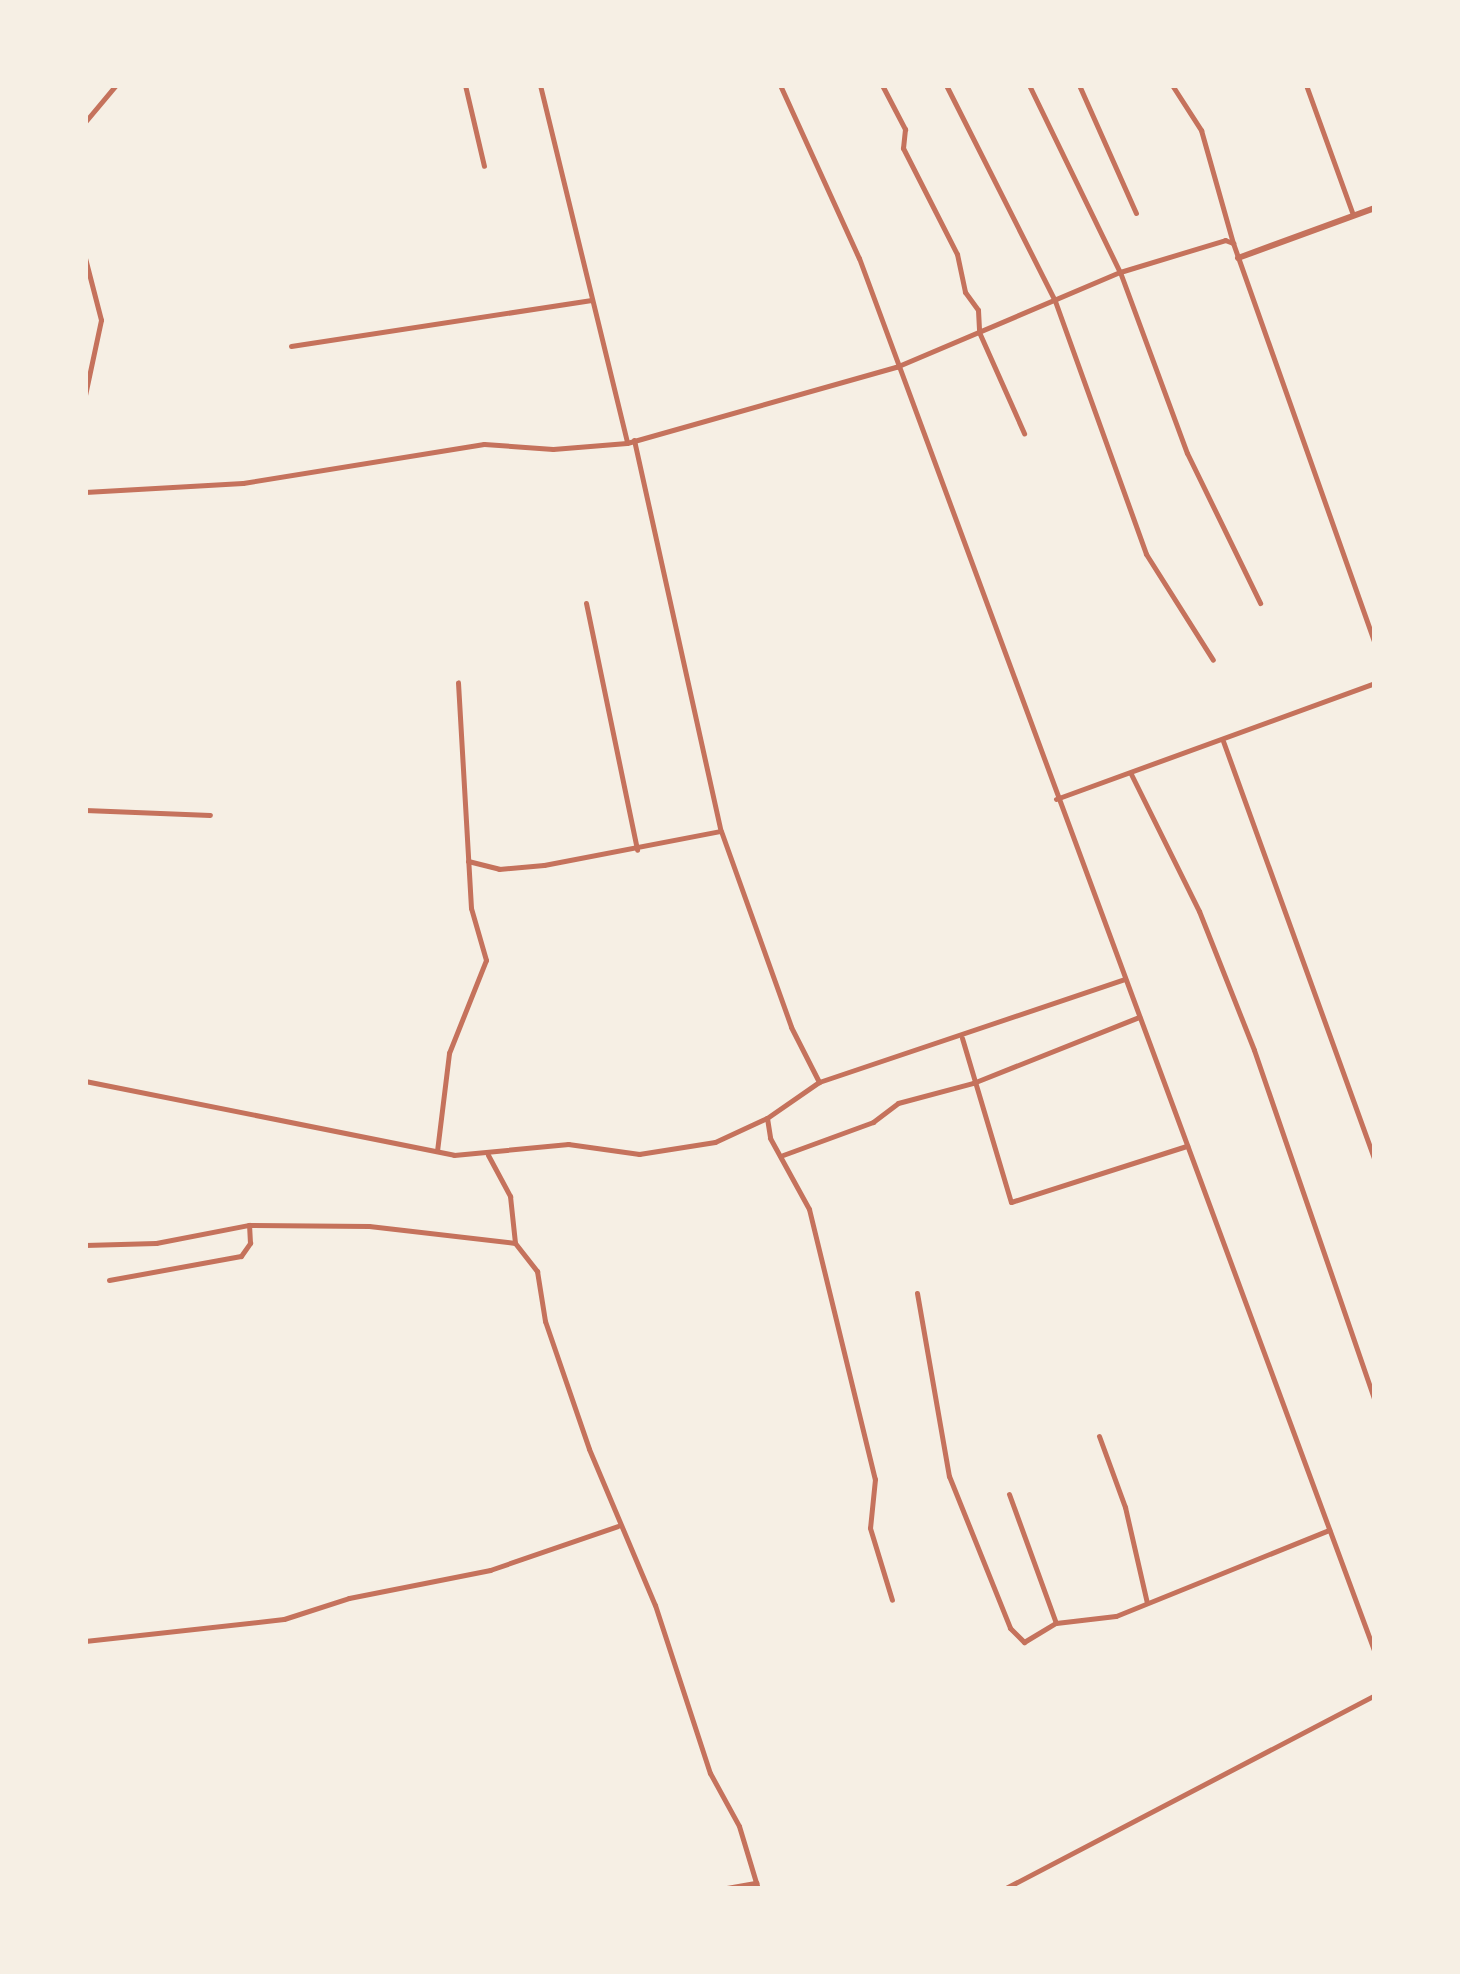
<!DOCTYPE html>
<style>
body{margin:0}
#map{position:relative;width:1460px;height:1974px;overflow:hidden;background:#f6efe4;font-family:"Varela Round",sans-serif}
div>[style]{position:absolute}
.minor>*{height:5px;margin:-2.5px;padding:0 2.5px;transform-origin:2.5px;border-radius:2.5px;background:#c5725c}
.tertiary>*{height:6px;margin:-3px;padding:0 3px;transform-origin:3px;border-radius:3px;background:#c5725c}
span{translate:-50% -50%;white-space:nowrap;text-align:center;line-height:1.15;-webkit-text-stroke:10px #f6efe4;paint-order:stroke}
.frame{position:absolute;inset:0;border:88px solid #f6efe4;pointer-events:none}
</style>
<div id="map">
<div class="minor">
<div style="left:465px;top:85px;width:83px;rotate:76.8deg"></div>
<div style="left:540px;top:85px;width:368px;rotate:76.3deg"></div>
<div style="left:780px;top:85px;width:190px;rotate:65.5deg"></div>
<div style="left:859px;top:258px;width:1487px;rotate:69.7deg"></div>
<div style="left:882px;top:85px;width:50px;rotate:62.4deg"></div>
<div style="left:905px;top:129px;width:19px;rotate:96deg"></div>
<div style="left:903px;top:148px;width:119px;rotate:63deg"></div>
<div style="left:957px;top:254px;width:39px;rotate:78deg"></div>
<div style="left:965px;top:292px;width:22px;rotate:54deg"></div>
<div style="left:978px;top:310px;width:22px;rotate:87deg"></div>
<div style="left:979px;top:332px;width:111px;rotate:66deg"></div>
<div style="left:946px;top:85px;width:242px;rotate:63.2deg"></div>
<div style="left:1055px;top:301px;width:269px;rotate:70.2deg"></div>
<div style="left:1146px;top:554px;width:125px;rotate:57.7deg"></div>
<div style="left:1029px;top:85px;width:208px;rotate:64.1deg"></div>
<div style="left:1120px;top:272px;width:193px;rotate:69.7deg"></div>
<div style="left:1187px;top:453px;width:167px;rotate:64deg"></div>
<div style="left:1079px;top:85px;width:140px;rotate:66deg"></div>
<div style="left:1172px;top:85px;width:54px;rotate:57.2deg"></div>
<div style="left:1201px;top:130px;width:117px;rotate:74.2deg"></div>
<div style="left:1306px;top:85px;width:138px;rotate:70.1deg"></div>
<div style="left:85px;top:122px;width:48px;rotate:-50deg"></div>
<div style="left:85px;top:258px;width:64px;rotate:75.5deg"></div>
<div style="left:101px;top:320px;width:77px;rotate:102deg"></div>
<div style="left:291px;top:346px;width:304px;rotate:-8.7deg"></div>
<div style="left:634px;top:440px;width:401px;rotate:77.5deg"></div>
<div style="left:721px;top:831px;width:208px;rotate:70.3deg"></div>
<div style="left:791px;top:1027px;width:62px;rotate:63deg"></div>
<div style="left:85px;top:492px;width:158px;rotate:-3.3deg"></div>
<div style="left:243px;top:483px;width:244px;rotate:-9.2deg"></div>
<div style="left:484px;top:444px;width:69px;rotate:4.1deg"></div>
<div style="left:553px;top:449px;width:74px;rotate:-4.6deg"></div>
<div style="left:627px;top:443px;width:280px;rotate:-15.8deg"></div>
<div style="left:896px;top:367px;width:243px;rotate:-23deg"></div>
<div style="left:1120px;top:272px;width:110px;rotate:-16.9deg"></div>
<div style="left:1225px;top:240px;width:9px;rotate:21deg"></div>
<div style="left:1233px;top:243px;width:425px;rotate:70.5deg"></div>
<div style="left:586px;top:603px;width:252px;rotate:78.3deg"></div>
<div style="left:1223px;top:741px;width:447px;rotate:70.1deg"></div>
<div style="left:1131px;top:774px;width:153px;rotate:63.6deg"></div>
<div style="left:1199px;top:911px;width:149px;rotate:68.4deg"></div>
<div style="left:1254px;top:1050px;width:372px;rotate:71deg"></div>
<div style="left:1056px;top:799px;width:339px;rotate:-20deg"></div>
<div style="left:85px;top:810px;width:125px;rotate:2.3deg"></div>
<div style="left:468px;top:861px;width:32px;rotate:14deg"></div>
<div style="left:499px;top:869px;width:45px;rotate:-5.1deg"></div>
<div style="left:544px;top:865px;width:179px;rotate:-10.9deg"></div>
<div style="left:962px;top:1038px;width:171px;rotate:73.4deg"></div>
<div style="left:1011px;top:1202px;width:185px;rotate:-17.7deg"></div>
<div style="left:85px;top:1081px;width:376px;rotate:11.3deg"></div>
<div style="left:454px;top:1155px;width:115px;rotate:-5.5deg"></div>
<div style="left:568px;top:1144px;width:72px;rotate:8deg"></div>
<div style="left:639px;top:1154px;width:77px;rotate:-9deg"></div>
<div style="left:715px;top:1142px;width:57px;rotate:-24.8deg"></div>
<div style="left:767px;top:1118px;width:63px;rotate:-34.7deg"></div>
<div style="left:819px;top:1082px;width:323px;rotate:-18.6deg"></div>
<div style="left:767px;top:1118px;width:20px;rotate:81deg"></div>
<div style="left:770px;top:1138px;width:81px;rotate:61.2deg"></div>
<div style="left:809px;top:1209px;width:278px;rotate:76.3deg"></div>
<div style="left:875px;top:1479px;width:49px;rotate:95.8deg"></div>
<div style="left:870px;top:1528px;width:75px;rotate:73deg"></div>
<div style="left:437px;top:1151px;width:99px;rotate:-83deg"></div>
<div style="left:449px;top:1053px;width:100px;rotate:-68.3deg"></div>
<div style="left:486px;top:960px;width:54px;rotate:-106.1deg"></div>
<div style="left:471px;top:908px;width:226px;rotate:-93.3deg"></div>
<div style="left:488px;top:1155px;width:47px;rotate:61.8deg"></div>
<div style="left:510px;top:1196px;width:47px;rotate:83.9deg"></div>
<div style="left:515px;top:1243px;width:36px;rotate:52deg"></div>
<div style="left:537px;top:1271px;width:51px;rotate:80.9deg"></div>
<div style="left:545px;top:1321px;width:135px;rotate:71deg"></div>
<div style="left:589px;top:1449px;width:169px;rotate:67.1deg"></div>
<div style="left:655px;top:1605px;width:177px;rotate:71.9deg"></div>
<div style="left:710px;top:1773px;width:60px;rotate:61.3deg"></div>
<div style="left:739px;top:1826px;width:66px;rotate:73.2deg"></div>
<div style="left:783px;top:1155px;width:96px;rotate:-20.1deg"></div>
<div style="left:873px;top:1122px;width:31px;rotate:-37deg"></div>
<div style="left:898px;top:1103px;width:78px;rotate:-14.9deg"></div>
<div style="left:973px;top:1083px;width:179px;rotate:-21.7deg"></div>
<div style="left:85px;top:1245px;width:71px;rotate:-1.6deg"></div>
<div style="left:156px;top:1243px;width:95px;rotate:-11deg"></div>
<div style="left:249px;top:1225px;width:120px;rotate:0.5deg"></div>
<div style="left:369px;top:1226px;width:147px;rotate:6.6deg"></div>
<div style="left:109px;top:1280px;width:134px;rotate:-10.3deg"></div>
<div style="left:241px;top:1256px;width:16px;rotate:-55deg"></div>
<div style="left:250px;top:1243px;width:18px;rotate:-93deg"></div>
<div style="left:917px;top:1293px;width:186px;rotate:80.1deg"></div>
<div style="left:949px;top:1476px;width:164px;rotate:68.1deg"></div>
<div style="left:1010px;top:1628px;width:20px;rotate:45deg"></div>
<div style="left:1024px;top:1642px;width:37px;rotate:-31deg"></div>
<div style="left:1099px;top:1436px;width:76px;rotate:69.9deg"></div>
<div style="left:1125px;top:1507px;width:98px;rotate:77.1deg"></div>
<div style="left:1009px;top:1494px;width:137px;rotate:70deg"></div>
<div style="left:1056px;top:1623px;width:60px;rotate:-6.7deg"></div>
<div style="left:1116px;top:1616px;width:230px;rotate:-22deg"></div>
<div style="left:85px;top:1641px;width:200px;rotate:-6.3deg"></div>
<div style="left:284px;top:1619px;width:68px;rotate:-17.9deg"></div>
<div style="left:349px;top:1598px;width:144px;rotate:-11.2deg"></div>
<div style="left:490px;top:1570px;width:135px;rotate:-19deg"></div>
<div style="left:721px;top:1889px;width:36px;rotate:-10deg"></div>
<div style="left:1004px;top:1889px;width:419px;rotate:-27.6deg"></div>
</div>
<div class="tertiary">
<div style="left:1238px;top:258px;width:146px;rotate:-20.1deg"></div>
</div>
<div class="frame"></div>
</div>
